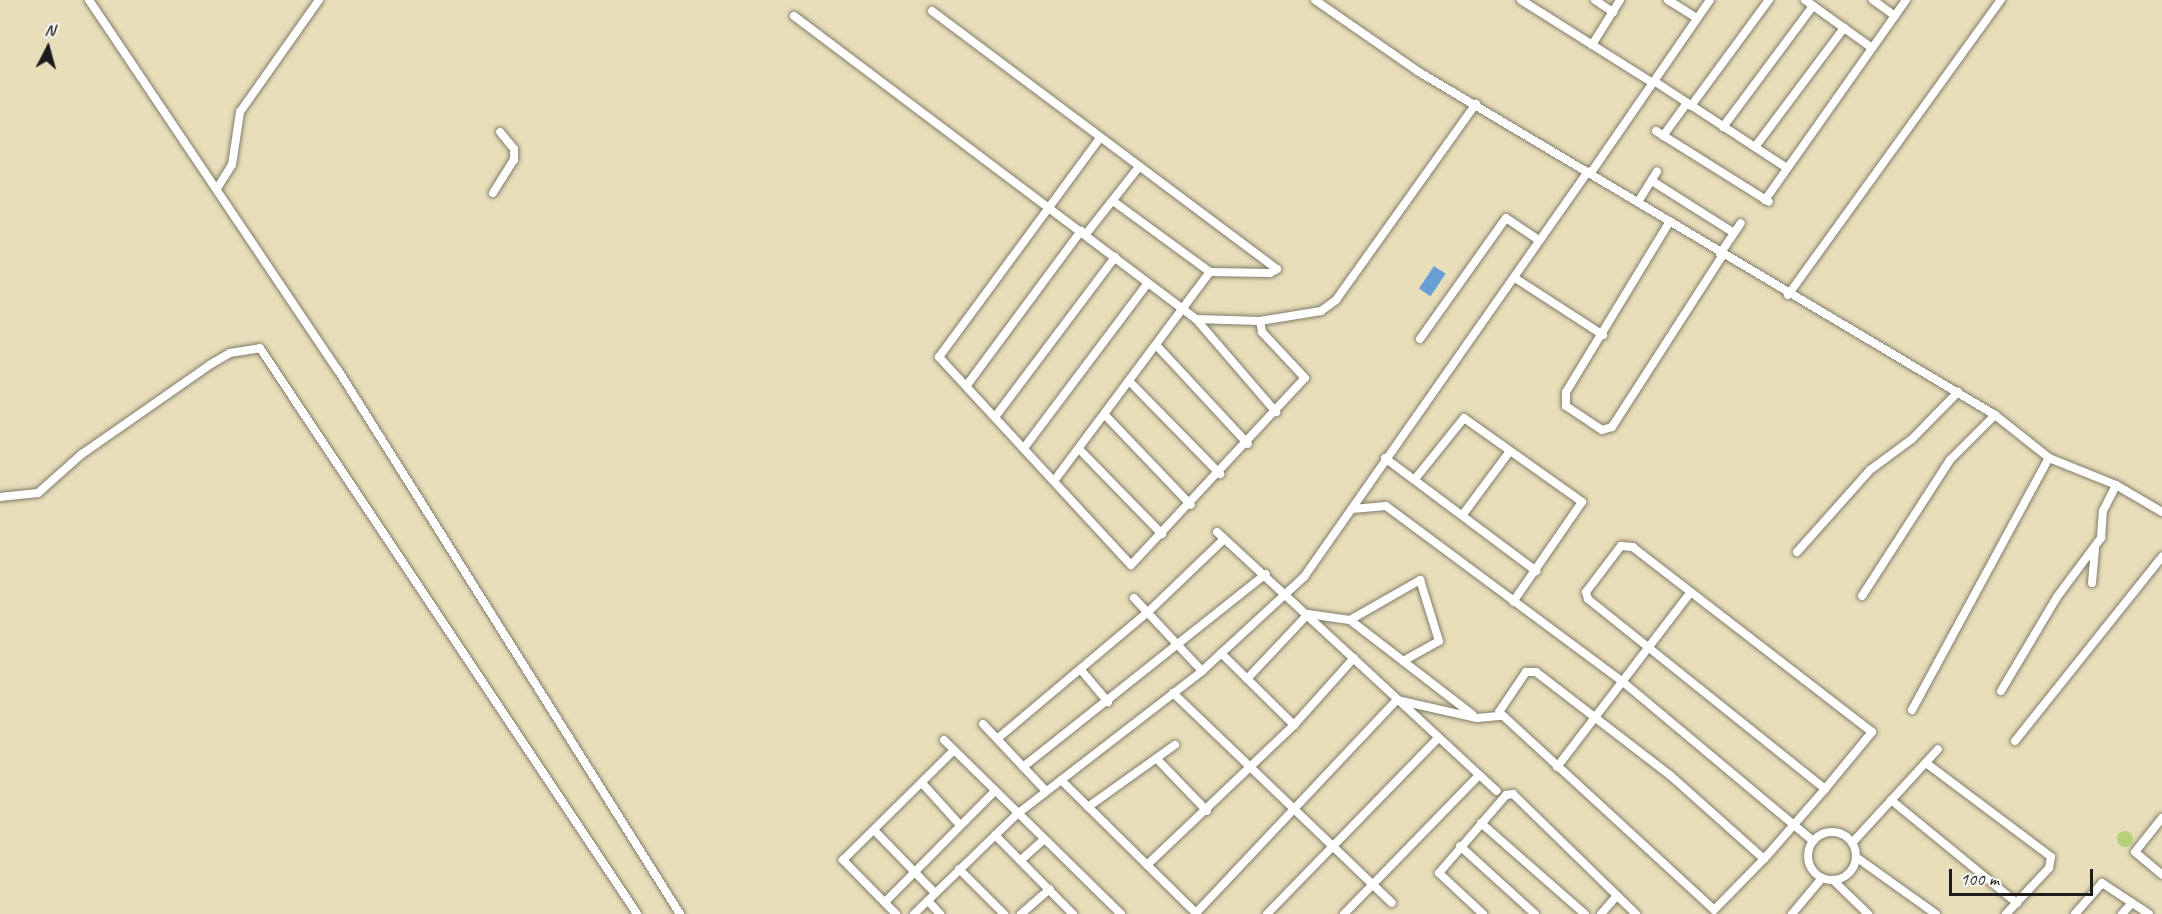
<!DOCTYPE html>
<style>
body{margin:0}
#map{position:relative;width:2162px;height:914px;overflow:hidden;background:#e8deba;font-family:Caveat,sans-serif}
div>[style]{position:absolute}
.green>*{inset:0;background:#b4d279}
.round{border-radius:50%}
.water>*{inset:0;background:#689fd5;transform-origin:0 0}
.roads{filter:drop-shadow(0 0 2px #827d6b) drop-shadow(0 0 2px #827d6b)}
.minor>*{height:8px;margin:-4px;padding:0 4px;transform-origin:4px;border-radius:4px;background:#fff}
.minor>.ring{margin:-4px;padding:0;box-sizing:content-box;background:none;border:8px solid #fff;border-radius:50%}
span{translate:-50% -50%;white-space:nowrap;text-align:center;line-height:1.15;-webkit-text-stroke:4.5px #f6f6f2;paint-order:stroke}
.north{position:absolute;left:18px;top:18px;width:60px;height:60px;-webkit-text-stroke:4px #f6f6f2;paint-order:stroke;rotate:6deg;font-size:16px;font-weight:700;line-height:24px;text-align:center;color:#1c1c1c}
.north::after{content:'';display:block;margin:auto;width:21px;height:27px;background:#1c1c1c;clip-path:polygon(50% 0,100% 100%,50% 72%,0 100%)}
.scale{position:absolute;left:1949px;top:869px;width:144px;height:27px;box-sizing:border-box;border:3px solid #1c1c1c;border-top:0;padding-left:8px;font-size:18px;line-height:21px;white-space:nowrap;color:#1c1c1c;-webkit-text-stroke:4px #f6f6f2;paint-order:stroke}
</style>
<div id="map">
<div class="green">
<div class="round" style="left:2117px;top:831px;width:16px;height:16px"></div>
</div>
<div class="water">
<div style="left:1434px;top:266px;width:14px;height:27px;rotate:34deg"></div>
</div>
<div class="roads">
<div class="minor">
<div style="left:89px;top:0;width:446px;rotate:56.1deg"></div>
<div style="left:338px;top:370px;width:643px;rotate:57.84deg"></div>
<div style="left:1315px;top:0;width:126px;rotate:34.7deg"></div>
<div style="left:1419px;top:72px;width:670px;rotate:30.77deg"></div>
<div style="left:1995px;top:415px;width:69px;rotate:38.5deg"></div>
<div style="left:2049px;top:458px;width:72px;rotate:21.9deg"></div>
<div style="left:2116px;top:485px;width:53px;rotate:30.4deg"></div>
<div style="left:1521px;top:0;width:156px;rotate:32.2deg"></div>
<div style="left:1595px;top:0;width:22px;rotate:34deg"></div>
<div style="left:1668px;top:0;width:34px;rotate:32deg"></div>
<div style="left:1805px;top:0;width:82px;rotate:35.6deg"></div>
<div style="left:1873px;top:0;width:27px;rotate:36deg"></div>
<div style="left:932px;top:11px;width:431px;rotate:36.8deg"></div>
<div style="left:1277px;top:269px;width:8px;rotate:150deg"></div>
<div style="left:1270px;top:273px;width:60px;rotate:-179deg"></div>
<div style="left:1210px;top:272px;width:120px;rotate:-143.8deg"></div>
<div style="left:794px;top:16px;width:503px;rotate:37.01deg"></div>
<div style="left:1196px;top:319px;width:64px;rotate:1.8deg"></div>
<div style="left:1260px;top:321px;width:62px;rotate:-9.3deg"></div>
<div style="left:1321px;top:311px;width:19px;rotate:-36deg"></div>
<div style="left:1336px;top:300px;width:241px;rotate:-54.5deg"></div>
<div style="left:1592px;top:45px;width:53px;rotate:-58.1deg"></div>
<div style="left:1654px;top:81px;width:159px;rotate:33.2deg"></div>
<div style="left:1691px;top:106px;width:132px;rotate:-53.7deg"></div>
<div style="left:1723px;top:127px;width:151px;rotate:-53.4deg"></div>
<div style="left:1656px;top:131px;width:133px;rotate:32.1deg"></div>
<div style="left:1663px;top:136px;width:41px;rotate:-54deg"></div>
<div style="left:1100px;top:138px;width:272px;rotate:126.3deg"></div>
<div style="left:939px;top:357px;width:283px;rotate:47.3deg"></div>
<div style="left:1131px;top:565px;width:255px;rotate:-47.1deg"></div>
<div style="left:1305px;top:378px;width:63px;rotate:-133.1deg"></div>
<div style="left:1262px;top:332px;width:11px;rotate:-100deg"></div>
<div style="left:1755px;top:147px;width:149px;rotate:-53.2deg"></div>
<div style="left:1590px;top:174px;width:211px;rotate:-55.4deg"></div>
<div style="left:1652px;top:181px;width:97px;rotate:32.4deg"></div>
<div style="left:218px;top:187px;width:26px;rotate:-58deg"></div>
<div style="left:232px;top:165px;width:54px;rotate:-81.4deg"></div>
<div style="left:240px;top:112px;width:137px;rotate:-54.8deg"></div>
<div style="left:493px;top:193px;width:39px;rotate:-58deg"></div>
<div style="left:514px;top:160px;width:11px;rotate:-90deg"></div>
<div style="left:514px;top:149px;width:22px;rotate:-129deg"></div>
<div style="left:1765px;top:200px;width:245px;rotate:-54.8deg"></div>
<div style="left:1638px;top:202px;width:36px;rotate:-58deg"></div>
<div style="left:1670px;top:221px;width:200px;rotate:121.3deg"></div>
<div style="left:1566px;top:392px;width:14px;rotate:90deg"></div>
<div style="left:1566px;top:406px;width:43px;rotate:33.7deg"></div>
<div style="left:1602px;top:430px;width:10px;rotate:-17deg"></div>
<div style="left:1612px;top:427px;width:205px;rotate:-57.2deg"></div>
<div style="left:1086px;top:234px;width:85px;rotate:-51.7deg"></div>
<div style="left:1720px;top:254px;width:37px;rotate:-56deg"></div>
<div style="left:1515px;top:278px;width:105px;rotate:32.9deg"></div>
<div style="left:1788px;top:295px;width:364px;rotate:-54.2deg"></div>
<div style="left:1196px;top:319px;width:123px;rotate:49.3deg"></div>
<div style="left:1420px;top:339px;width:148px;rotate:-54.6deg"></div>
<div style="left:1506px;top:218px;width:40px;rotate:34deg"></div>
<div style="left:1158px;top:347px;width:132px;rotate:47.1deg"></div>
<div style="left:1130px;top:382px;width:129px;rotate:45.6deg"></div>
<div style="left:967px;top:385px;width:192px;rotate:-53.5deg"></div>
<div style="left:1105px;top:415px;width:124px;rotate:46.3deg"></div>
<div style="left:995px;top:417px;width:200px;rotate:-53.1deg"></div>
<div style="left:1024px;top:448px;width:206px;rotate:-53.1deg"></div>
<div style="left:1079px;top:449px;width:119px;rotate:45.7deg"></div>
<div style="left:1385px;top:458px;width:189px;rotate:36.8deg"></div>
<div style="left:1415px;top:479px;width:78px;rotate:-51.2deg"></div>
<div style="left:1464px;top:418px;width:145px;rotate:35.4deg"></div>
<div style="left:1582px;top:502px;width:121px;rotate:124.6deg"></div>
<div style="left:1054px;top:481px;width:261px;rotate:-53.3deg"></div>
<div style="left:0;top:497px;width:38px;rotate:-6deg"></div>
<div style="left:38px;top:493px;width:59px;rotate:-41.6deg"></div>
<div style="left:82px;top:454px;width:157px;rotate:-34.9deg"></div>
<div style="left:211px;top:364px;width:22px;rotate:-30deg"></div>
<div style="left:230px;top:353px;width:30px;rotate:-9deg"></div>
<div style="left:260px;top:348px;width:680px;rotate:56.33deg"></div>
<div style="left:1352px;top:509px;width:34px;rotate:-5deg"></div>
<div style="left:1386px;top:506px;width:295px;rotate:36.6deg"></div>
<div style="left:1623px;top:682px;width:248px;rotate:39.9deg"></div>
<div style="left:1464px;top:513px;width:77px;rotate:-53.4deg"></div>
<div style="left:1217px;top:532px;width:381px;rotate:42.8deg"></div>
<div style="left:1797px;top:552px;width:110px;rotate:-48.3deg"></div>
<div style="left:1870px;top:470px;width:52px;rotate:-36.4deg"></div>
<div style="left:1912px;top:439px;width:66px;rotate:-45.6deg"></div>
<div style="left:2092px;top:583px;width:34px;rotate:-85deg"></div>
<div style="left:1862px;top:596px;width:162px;rotate:-57.1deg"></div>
<div style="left:1950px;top:460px;width:64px;rotate:-45deg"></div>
<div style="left:1134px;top:598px;width:100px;rotate:47deg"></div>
<div style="left:1350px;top:620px;width:81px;rotate:-29.7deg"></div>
<div style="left:1420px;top:580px;width:64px;rotate:72.7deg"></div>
<div style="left:1439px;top:641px;width:41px;rotate:150.9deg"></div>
<div style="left:1221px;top:653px;width:103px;rotate:44.6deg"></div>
<div style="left:1081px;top:670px;width:42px;rotate:49.8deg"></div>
<div style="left:1247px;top:679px;width:89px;rotate:-46.8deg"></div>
<div style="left:1308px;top:614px;width:42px;rotate:8.1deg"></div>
<div style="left:1350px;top:620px;width:155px;rotate:37.7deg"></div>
<div style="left:2001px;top:691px;width:109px;rotate:-59.2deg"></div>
<div style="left:2057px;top:597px;width:74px;rotate:-53.3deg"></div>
<div style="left:2101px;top:538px;width:27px;rotate:-86deg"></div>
<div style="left:2103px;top:511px;width:29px;rotate:-63deg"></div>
<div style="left:1173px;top:693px;width:303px;rotate:43.8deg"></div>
<div style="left:1912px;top:710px;width:287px;rotate:-61.5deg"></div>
<div style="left:983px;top:724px;width:91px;rotate:46.8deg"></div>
<div style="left:997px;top:739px;width:199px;rotate:-40.1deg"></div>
<div style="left:1149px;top:611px;width:104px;rotate:-43.8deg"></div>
<div style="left:944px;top:740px;width:248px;rotate:44.5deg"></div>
<div style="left:2015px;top:741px;width:236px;rotate:-51.4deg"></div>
<div style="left:1157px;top:759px;width:72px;rotate:46.1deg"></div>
<div style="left:1926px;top:763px;width:156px;rotate:36.9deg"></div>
<div style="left:2051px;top:857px;width:11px;rotate:100deg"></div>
<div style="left:2049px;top:868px;width:63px;rotate:133.1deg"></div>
<div style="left:1023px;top:767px;width:310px;rotate:-38.5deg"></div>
<div style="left:1557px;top:767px;width:220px;rotate:-52.6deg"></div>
<div style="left:1061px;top:780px;width:191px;rotate:44.6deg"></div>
<div style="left:922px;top:783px;width:57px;rotate:47.9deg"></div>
<div style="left:1891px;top:800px;width:163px;rotate:39.3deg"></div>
<div style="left:1088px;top:807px;width:107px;rotate:-35.5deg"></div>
<div style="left:2162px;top:818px;width:43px;rotate:128.5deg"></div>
<div style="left:2135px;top:852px;width:35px;rotate:40deg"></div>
<div style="left:1481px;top:823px;width:138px;rotate:41.2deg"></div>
<div style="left:874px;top:830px;width:88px;rotate:45.9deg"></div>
<div class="ring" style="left:1808px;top:832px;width:40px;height:40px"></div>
<div style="left:995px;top:835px;width:111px;rotate:45.4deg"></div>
<div style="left:1852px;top:843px;width:127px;rotate:-47.5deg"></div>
<div style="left:1460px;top:846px;width:101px;rotate:42.2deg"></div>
<div style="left:1856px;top:857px;width:98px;rotate:35.5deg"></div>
<div style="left:1764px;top:859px;width:125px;rotate:-138.3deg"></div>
<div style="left:1671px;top:776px;width:170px;rotate:-142.4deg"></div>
<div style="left:1536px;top:672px;width:10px;rotate:180deg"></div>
<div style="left:1526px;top:672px;width:48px;rotate:124deg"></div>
<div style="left:1499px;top:712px;width:292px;rotate:42.6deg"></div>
<div style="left:1714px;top:910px;width:71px;rotate:-45.6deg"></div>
<div style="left:1764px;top:859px;width:93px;rotate:-48.9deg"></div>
<div style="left:1825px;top:789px;width:74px;rotate:-50.5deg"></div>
<div style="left:1872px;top:732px;width:302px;rotate:-142.3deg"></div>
<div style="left:1633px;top:547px;width:12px;rotate:-175deg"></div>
<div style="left:1621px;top:546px;width:58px;rotate:127.3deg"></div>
<div style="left:1586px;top:592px;width:7px;rotate:74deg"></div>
<div style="left:1588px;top:599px;width:304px;rotate:38.7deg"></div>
<div style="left:1021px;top:860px;width:30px;rotate:-42deg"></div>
<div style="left:1147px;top:865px;width:203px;rotate:-43.6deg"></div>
<div style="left:1294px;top:725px;width:90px;rotate:-48.2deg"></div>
<div style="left:959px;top:869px;width:64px;rotate:45deg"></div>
<div style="left:1833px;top:880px;width:49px;rotate:44.2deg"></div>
<div style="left:928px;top:901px;width:18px;rotate:47deg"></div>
<div style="left:885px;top:902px;width:153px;rotate:-45.3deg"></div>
<div style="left:1196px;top:913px;width:293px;rotate:-46.7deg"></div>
<div style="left:1397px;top:700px;width:82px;rotate:12.7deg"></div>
<div style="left:1477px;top:718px;width:25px;rotate:-5deg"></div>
<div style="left:896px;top:914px;width:76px;rotate:-134.5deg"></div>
<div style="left:843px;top:860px;width:156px;rotate:-44.7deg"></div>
<div style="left:914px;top:914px;width:142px;rotate:-44.1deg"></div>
<div style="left:1016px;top:815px;width:235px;rotate:-37.7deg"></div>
<div style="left:1202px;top:671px;width:139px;rotate:-42.7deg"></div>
<div style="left:1304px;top:577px;width:495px;rotate:-55deg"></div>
<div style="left:1021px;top:914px;width:38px;rotate:-41deg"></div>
<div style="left:1267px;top:914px;width:245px;rotate:-45.8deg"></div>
<div style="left:1344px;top:914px;width:192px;rotate:-45.8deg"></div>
<div style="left:1483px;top:914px;width:60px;rotate:-137deg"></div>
<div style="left:1439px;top:873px;width:103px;rotate:-49.3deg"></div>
<div style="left:1506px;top:795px;width:7px;rotate:-8deg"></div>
<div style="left:1513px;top:794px;width:172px;rotate:44.3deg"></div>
<div style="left:1601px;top:914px;width:23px;rotate:-49deg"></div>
<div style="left:1792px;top:914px;width:47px;rotate:-50.2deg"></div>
<div style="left:2075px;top:914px;width:41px;rotate:-48.9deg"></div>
<div style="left:2102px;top:883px;width:56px;rotate:33.4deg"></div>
<div style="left:2122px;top:914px;width:15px;rotate:-48deg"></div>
</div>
</div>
<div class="north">N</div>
<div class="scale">100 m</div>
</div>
